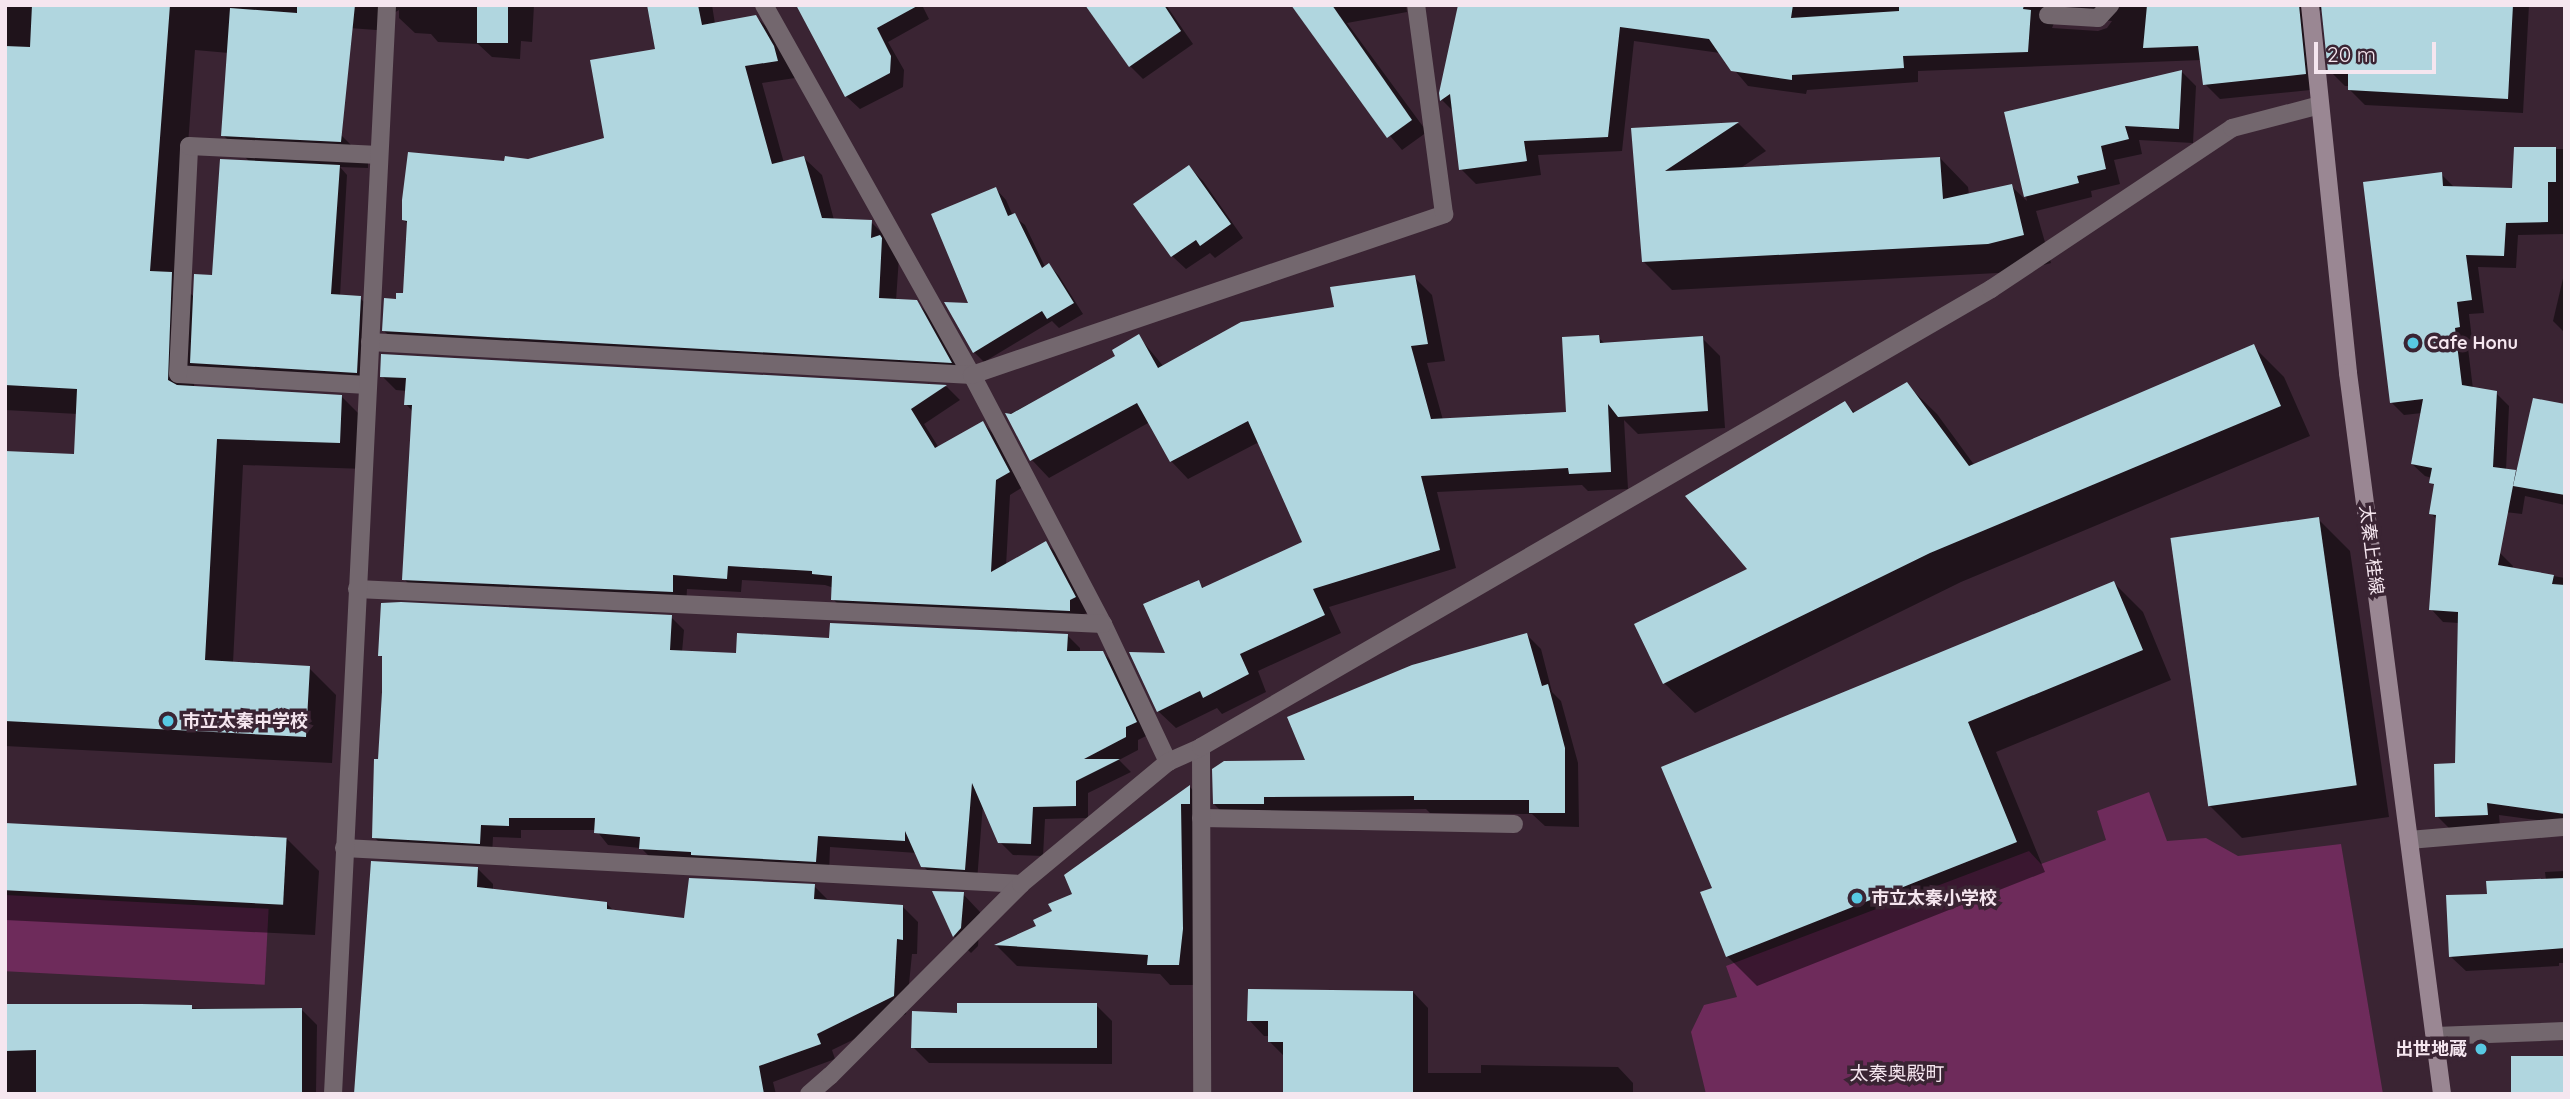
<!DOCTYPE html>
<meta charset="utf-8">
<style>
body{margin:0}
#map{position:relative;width:2570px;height:1099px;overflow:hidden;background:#3a2433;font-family:Quicksand,"Noto Sans JP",sans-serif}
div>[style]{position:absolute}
.green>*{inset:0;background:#6e2b5b;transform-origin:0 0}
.shadow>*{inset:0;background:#0007}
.building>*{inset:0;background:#b0d6df;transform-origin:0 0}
.service>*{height:18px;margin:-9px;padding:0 9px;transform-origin:9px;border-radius:9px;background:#73676e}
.minor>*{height:18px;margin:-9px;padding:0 9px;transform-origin:9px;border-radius:9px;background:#73676e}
.secondary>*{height:18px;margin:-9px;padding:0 9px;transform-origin:9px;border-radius:9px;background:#9a8793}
.dots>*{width:19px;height:19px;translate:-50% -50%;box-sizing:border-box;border:4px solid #3a2433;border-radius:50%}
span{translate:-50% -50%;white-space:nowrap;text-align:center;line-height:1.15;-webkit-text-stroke:7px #3a2433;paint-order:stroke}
.poi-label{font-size:18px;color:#f5e6ef;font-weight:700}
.left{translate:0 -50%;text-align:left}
.right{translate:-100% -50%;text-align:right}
.street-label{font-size:18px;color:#f5e6ef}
.neighbourhood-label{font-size:19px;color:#f5e6ef}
.frame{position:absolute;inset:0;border:7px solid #f5e6ef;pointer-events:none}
.scale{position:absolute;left:2314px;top:42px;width:122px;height:32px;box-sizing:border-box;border:4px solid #f5e6ef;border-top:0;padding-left:9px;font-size:21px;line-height:24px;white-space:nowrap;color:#f5e6ef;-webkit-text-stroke:5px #3a2433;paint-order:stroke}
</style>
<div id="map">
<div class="green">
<div style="clip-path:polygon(2149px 792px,2167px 841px,2206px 838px,2238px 856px,2341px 844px,2383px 1094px,1706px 1094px,1691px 1032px,1704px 1005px,1737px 997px,1726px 966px,2029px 851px,2041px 864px,2106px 840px,2097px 811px)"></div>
<div style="left:5px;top:895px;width:264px;height:76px;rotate:3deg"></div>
</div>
<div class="shadow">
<div style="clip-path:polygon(evenodd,5px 5px,307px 5px,341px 135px,368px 162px,368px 168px,340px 167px,347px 175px,340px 296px,360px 298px,369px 307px,365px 381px,200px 371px,195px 366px,194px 387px,342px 397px,369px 424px,366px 469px,243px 465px,233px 663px,309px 668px,336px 695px,332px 763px,5px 746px,5px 452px,75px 456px,78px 414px,5px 410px,5px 5px,195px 50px,229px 53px,223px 135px,250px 162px,214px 277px,195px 298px,178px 281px,195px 50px)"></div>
<div style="clip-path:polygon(335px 5px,534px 5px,532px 42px,521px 41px,520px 59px,492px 57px,478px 44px,438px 42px,431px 34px,415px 33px,399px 18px,399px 10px,392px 14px,390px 31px,349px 28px)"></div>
<div style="clip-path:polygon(649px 5px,712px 5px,715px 24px,756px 17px,774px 34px,795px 78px,762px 83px,784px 163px,804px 158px,822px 175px,834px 220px,871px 222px,889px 240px,889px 246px,899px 257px,896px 301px,916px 302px,934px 320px,968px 379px,402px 348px,384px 331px,398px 301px,405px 295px,408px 224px,404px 220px,506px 163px,528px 161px,606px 139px,657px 50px)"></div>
<div style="clip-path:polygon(798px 5px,922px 5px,929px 19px,888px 42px,904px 70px,903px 87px,860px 109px,846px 96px)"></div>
<div style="clip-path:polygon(1087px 5px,1166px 5px,1193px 44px,1143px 79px,1130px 66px)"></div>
<div style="clip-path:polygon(1293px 5px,1406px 5px,1407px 12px,1347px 23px,1427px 132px,1402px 150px,1357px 97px)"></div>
<div style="clip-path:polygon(evenodd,1460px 5px,2529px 5px,2523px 113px,2365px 105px,2350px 90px,2350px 86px,2345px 86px,2330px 71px,2324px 9px,2318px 11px,2320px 89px,2220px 99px,2205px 84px,2202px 60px,1918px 71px,1918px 82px,1807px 90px,1806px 94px,1748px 86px,1720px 53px,1634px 41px,1622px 151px,1538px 155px,1541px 175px,1476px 184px,1461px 169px,1454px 112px,1442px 100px,1441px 93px,1460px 5px,2064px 18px,2112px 21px,2107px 28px,2098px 31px,2052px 28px,2054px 23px,2064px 18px)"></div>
<div style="clip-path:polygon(2182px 72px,2196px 86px,2193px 143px,2139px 140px,2142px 154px,2114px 160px,2120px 184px,2091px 191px,2092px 197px,2036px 211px,2051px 263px,2017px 272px,1672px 290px,1644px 262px,1633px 129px,1739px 124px,1766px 151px,1739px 169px,1940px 158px,1968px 187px,1969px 195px,2011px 186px,2027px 201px,2006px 113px)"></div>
<div style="clip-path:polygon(2515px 149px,2565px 149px,2565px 234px,2518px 235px,2516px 268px,2478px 267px,2484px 313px,2469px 314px,2472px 339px,2467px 340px,2473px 389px,2496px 393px,2509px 406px,2506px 470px,2517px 474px,2565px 406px,2565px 505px,2525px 496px,2522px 514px,2489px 510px,2500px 553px,2513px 566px,2512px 569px,2565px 578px,2565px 824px,2499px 815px,2500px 827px,2450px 829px,2437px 816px,2456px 765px,2459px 623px,2443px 622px,2431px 609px,2438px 520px,2430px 513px,2435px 486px,2431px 482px,2432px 478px,2425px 476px,2412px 464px,2422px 413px,2404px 415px,2391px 402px,2441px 174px,2455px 188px,2514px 190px)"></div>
<div style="clip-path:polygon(1189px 167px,1203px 181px,1243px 238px,1215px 258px,1210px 253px,1186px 269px,1172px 256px)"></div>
<div style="clip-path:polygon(996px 189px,1006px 200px,1013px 216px,1025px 225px,1045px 267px,1049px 265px,1059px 276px,1083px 314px,1059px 328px,1052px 321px,984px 362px,974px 352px,970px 305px)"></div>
<div style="clip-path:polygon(2565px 270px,2565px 333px,2553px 321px)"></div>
<div style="clip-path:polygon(1414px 277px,1432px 295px,1445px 361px,1427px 363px,1443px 420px,1568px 413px,1598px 337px,1606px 345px,1702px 338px,1720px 356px,1725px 428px,1638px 434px,1624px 420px,1628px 489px,1588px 491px,1582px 485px,1437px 492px,1456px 568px,1329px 607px,1341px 633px,1258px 671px,1266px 692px,1222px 714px,1217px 708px,1176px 728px,1158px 711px,1167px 655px,1198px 582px,1205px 589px,1304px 543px,1259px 442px,1188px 479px,1171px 461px,1150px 422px,1049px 478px,1032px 460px,1008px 415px,1117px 357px,1139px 337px,1164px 367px,1336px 309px)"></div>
<div style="clip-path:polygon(2253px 346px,2284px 377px,2310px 436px,1961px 582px,1695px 713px,1664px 683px,1750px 570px,1845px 403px,1855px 413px,1906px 384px,1937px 414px,1975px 466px)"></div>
<div style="clip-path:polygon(383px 356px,947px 387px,960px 400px,924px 424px,939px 448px,983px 423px,997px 438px,1023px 487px,1010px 495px,1006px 566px,1046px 543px,1060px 557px,1089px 612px,1084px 614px,847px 613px,833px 599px,834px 588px,825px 585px,742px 580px,741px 592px,687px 589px,686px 606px,418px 593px,404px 579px,413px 412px,406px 404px,407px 391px,396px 390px,382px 376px)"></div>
<div style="clip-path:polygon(2318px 519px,2350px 551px,2389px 817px,2242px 838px,2210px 806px)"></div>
<div style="clip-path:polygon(2114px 583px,2143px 612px,2171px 680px,1996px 752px,2045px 872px,1757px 986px,1727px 956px,1714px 889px)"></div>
<div style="clip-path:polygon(671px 617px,684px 630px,682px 652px,738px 655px,831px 640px,1067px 635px,1080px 648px,1080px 653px,1103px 653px,1116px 666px,1148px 735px,1138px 740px,1138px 750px,1119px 760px,1131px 772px,1088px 793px,1088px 818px,1045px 819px,1043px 856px,1013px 855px,1000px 842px,983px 804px,977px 881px,936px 879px,923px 866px,917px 853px,830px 847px,829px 874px,654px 861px,641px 848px,608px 845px,596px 830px,521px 830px,521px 838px,493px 837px,492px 856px,387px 850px,374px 837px,384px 659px,380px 655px)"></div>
<div style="clip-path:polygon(1527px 635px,1541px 649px,1552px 692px,1561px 701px,1578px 763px,1579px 827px,1545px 826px,1532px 814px,1430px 813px,1426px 809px,1278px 811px,1277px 817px,1228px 818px,1214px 804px,1308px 762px)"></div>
<div style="clip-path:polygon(1190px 787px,1210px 808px,1210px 825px,1202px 825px,1200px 985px,1170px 985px,1160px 974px,1017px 966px,997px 946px,1038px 926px)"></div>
<div style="clip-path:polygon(5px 825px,287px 839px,319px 871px,315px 935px,5px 920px)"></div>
<div style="clip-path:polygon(477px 868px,493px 884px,493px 891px,607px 904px,615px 912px,686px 920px,814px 886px,830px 902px,903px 907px,918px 922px,917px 954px,912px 954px,906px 1014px,832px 1050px,835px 1059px,773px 1082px,776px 1094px,356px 1094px)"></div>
<div style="clip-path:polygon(2565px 871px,2565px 963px,2559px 963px,2559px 966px,2466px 971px,2450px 956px,2488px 896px,2546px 880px,2545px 872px)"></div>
<div style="clip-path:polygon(963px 894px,980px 912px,978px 946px,971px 953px,954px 936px)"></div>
<div style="clip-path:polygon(1413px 992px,1428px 1008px,1428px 1073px,1481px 1073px,1481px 1065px,1618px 1067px,1633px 1083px,1633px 1094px,1284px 1094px,1284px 1056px,1269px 1041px,1269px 1036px,1264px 1036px,1249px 1020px)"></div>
<div style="clip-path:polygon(1096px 1005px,1112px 1021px,1112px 1064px,929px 1063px,913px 1047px)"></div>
<div style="clip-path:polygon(5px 1007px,301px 1009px,317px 1025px,316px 1094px,5px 1094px)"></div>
</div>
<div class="building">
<div style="clip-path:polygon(32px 5px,170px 5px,150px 271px,172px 272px,168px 380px,177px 385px,342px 395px,340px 443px,217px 439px,205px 660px,310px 666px,306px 737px,5px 721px,5px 451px,74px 454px,77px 389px,5px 385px,5px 46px,30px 47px)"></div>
<div style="clip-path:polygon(297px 5px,355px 5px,341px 142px,221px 136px,230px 8px,297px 13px)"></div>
<div style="left:477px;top:5px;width:31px;height:38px"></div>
<div style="clip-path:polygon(647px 5px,698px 5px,702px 25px,756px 15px,774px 46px,778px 61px,745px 66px,772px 164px,804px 156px,822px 218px,872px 220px,871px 238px,880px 235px,882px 238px,879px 298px,917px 300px,952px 363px,382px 331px,384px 298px,396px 299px,396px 293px,403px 293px,407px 221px,402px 220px,402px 200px,408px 152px,504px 161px,505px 156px,528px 159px,604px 138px,590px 60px,655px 49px)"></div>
<div style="clip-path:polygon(796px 5px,919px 5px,877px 28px,891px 56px,890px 73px,845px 97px)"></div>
<div style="clip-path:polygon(1085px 5px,1164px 5px,1181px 31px,1129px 67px)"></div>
<div style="clip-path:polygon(1291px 5px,1332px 5px,1412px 120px,1387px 138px)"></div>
<div style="clip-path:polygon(1458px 5px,1793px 5px,1791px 18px,1899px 11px,1899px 5px,2024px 5px,2023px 9px,2031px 10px,2028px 52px,1903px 56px,1904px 68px,1792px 75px,1792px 80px,1731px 71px,1709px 39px,1620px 27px,1608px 137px,1524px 141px,1527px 161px,1459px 170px,1450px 94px,1440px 101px,1439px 93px)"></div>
<div style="clip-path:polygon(2147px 5px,2299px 5px,2306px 74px,2203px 85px,2198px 46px,2143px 48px)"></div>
<div style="clip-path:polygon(2321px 5px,2513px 5px,2508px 99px,2348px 90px,2348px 70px,2328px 72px)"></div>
<div style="clip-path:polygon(2182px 70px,2179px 129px,2125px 126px,2129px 139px,2101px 146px,2106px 169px,2077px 176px,2079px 183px,2024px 197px,2004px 112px)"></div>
<div style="clip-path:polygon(1739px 122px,1665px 171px,1940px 157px,1943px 199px,2012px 184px,2024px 235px,1988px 244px,1642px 262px,1631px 128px)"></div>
<div style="clip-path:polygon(2514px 147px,2556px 147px,2556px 182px,2548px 182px,2548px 222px,2506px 223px,2504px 256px,2466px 255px,2472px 300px,2457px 302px,2460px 327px,2455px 328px,2462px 385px,2497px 391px,2493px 467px,2516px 470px,2498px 565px,2554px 575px,2552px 584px,2565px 585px,2565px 814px,2487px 803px,2488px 815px,2435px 817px,2434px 764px,2455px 763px,2458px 612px,2429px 610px,2436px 515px,2429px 514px,2434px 484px,2429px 483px,2432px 468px,2411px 464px,2423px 399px,2390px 403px,2363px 182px,2442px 172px,2443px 186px,2512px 188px)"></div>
<div style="clip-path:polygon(220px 159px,340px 165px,331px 294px,361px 296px,357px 373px,190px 363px,194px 274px,212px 275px)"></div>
<div style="clip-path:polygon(1189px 165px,1231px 224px,1200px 246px,1196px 240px,1171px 257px,1133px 204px)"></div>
<div style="clip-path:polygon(996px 187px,1008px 216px,1015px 213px,1042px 268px,1049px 263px,1074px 303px,1047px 319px,1042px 311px,973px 353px,944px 302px,968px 303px,931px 214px)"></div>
<div style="clip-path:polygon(1415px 275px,1428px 344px,1411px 346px,1431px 419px,1566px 412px,1562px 337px,1599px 335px,1600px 343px,1703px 336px,1708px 411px,1618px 417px,1608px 404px,1611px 472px,1569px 474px,1568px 468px,1421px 476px,1440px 550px,1313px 589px,1325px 615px,1240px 654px,1249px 674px,1203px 698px,1200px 691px,1157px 712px,1129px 652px,1165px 653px,1143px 604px,1199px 580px,1202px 588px,1302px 542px,1248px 421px,1170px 462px,1137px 403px,1030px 461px,1005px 413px,1011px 414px,1115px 356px,1112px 350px,1139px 334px,1158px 368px,1241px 322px,1334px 307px,1330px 287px)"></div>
<div style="clip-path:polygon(2254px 344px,2281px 406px,1930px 553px,1663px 684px,1634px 624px,1747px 569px,1685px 496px,1845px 401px,1853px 413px,1907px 382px,1969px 466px)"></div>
<div style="clip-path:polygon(381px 354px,947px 385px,911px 409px,935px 448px,983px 421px,1010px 472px,996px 480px,991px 572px,1046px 541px,1076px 597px,1070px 600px,1070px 611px,831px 600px,832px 576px,812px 574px,812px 571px,728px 566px,727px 579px,673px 575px,673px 592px,402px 580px,412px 405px,404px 405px,406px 378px,380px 377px)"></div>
<div style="clip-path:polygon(2533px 398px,2565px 404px,2565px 495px,2513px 486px)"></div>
<div style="left:2319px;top:517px;width:271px;height:150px;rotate:82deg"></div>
<div style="clip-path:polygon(2114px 581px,2143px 650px,1968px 722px,2017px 842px,1726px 957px,1700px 892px,1712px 888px,1661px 767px)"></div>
<div style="clip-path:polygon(401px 602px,672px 615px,670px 650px,736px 653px,737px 633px,829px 638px,830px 623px,1068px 634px,1067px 651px,1103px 651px,1137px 722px,1126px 727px,1126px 737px,1084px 759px,1120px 759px,1076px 781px,1076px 806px,1033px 807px,1031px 844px,998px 843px,972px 783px,965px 870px,921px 867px,905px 831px,905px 841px,818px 836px,816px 862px,691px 855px,691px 852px,639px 849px,640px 837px,594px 833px,595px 818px,509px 818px,509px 826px,481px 825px,480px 844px,372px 838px,374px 759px,378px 759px,382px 692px,382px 656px,378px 656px,381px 603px)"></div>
<div style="clip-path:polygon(1527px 633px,1542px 686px,1548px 684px,1565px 748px,1565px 813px,1529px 813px,1529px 800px,1414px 800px,1414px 796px,1264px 797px,1264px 804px,1213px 804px,1212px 769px,1224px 761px,1305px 760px,1287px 717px,1412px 665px)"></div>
<div style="clip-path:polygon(1190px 785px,1190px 804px,1181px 804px,1183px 929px,1179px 965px,1147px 965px,1148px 955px,994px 945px,1036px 926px,1033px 920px,1052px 911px,1048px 904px,1072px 894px,1064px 875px)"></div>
<div style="left:5px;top:823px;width:282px;height:67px;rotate:3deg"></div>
<div style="clip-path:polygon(371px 861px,478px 867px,477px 887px,607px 902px,607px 909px,684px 918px,689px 878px,815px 884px,814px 899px,903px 905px,903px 940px,897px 939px,894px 996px,817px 1034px,821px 1044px,759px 1066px,764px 1094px,354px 1094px)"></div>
<div style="clip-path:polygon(2565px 878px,2565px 948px,2449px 957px,2446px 895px,2487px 894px,2486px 881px)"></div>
<div style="clip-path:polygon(932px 891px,964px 892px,961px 928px,953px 937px)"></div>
<div style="clip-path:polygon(1248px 989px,1413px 991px,1413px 1094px,1283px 1094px,1283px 1042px,1268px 1042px,1268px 1021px,1247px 1021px)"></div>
<div style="clip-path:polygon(957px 1003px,1097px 1003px,1097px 1048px,911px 1048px,912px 1011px,957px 1013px)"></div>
<div style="clip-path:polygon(5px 1004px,141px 1004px,192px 1005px,192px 1009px,302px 1008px,302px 1094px,36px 1094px,36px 1050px,5px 1051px)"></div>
<div style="left:2565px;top:1056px;width:38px;height:54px;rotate:90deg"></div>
</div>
<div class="service">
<div style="left:2048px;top:15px;width:50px;rotate:3.4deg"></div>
<div style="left:2098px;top:18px;width:18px;rotate:-47deg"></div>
<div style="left:367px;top:385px;width:189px;rotate:-176.7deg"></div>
<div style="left:178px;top:374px;width:228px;rotate:-87.2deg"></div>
<div style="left:189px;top:146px;width:190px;rotate:2.7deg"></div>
<div style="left:1201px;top:818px;width:313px;rotate:1.1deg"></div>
<div style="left:2409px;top:840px;width:157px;rotate:-4.8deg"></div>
<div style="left:2435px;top:1036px;width:130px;rotate:-2.2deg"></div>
</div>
<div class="minor">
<div style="left:764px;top:5px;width:424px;rotate:60.7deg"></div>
<div style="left:972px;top:375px;width:281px;rotate:62.3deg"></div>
<div style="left:1103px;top:624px;width:153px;rotate:64.8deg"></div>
<div style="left:370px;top:342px;width:603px;rotate:3.14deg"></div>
<div style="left:972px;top:375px;width:499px;rotate:-18.8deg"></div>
<div style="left:1444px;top:214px;width:211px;rotate:-97.6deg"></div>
<div style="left:357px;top:589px;width:747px;rotate:2.69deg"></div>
<div style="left:1201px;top:747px;width:347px;rotate:89.8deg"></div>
<div style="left:344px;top:848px;width:678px;rotate:3.04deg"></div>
<div style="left:333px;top:1094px;width:1090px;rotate:-87.16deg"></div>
<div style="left:809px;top:1094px;width:28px;rotate:-41deg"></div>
<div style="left:830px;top:1076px;width:271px;rotate:-45.1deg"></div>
<div style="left:1021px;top:884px;width:191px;rotate:-39.7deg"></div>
<div style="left:1168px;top:762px;width:36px;rotate:-24deg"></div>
<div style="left:1201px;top:747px;width:913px;rotate:-30.1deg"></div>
<div style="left:1991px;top:289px;width:290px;rotate:-33.7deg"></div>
<div style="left:2232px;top:128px;width:91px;rotate:-14.6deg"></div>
</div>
<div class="secondary">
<div style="left:2310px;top:5px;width:370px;rotate:84.1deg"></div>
<div style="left:2348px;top:373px;width:727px;rotate:82.57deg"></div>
</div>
<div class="dots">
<div style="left:2413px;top:343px;background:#58c9e3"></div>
<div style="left:168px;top:721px;background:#58c9e3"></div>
<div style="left:1857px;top:898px;background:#58c9e3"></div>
<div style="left:2481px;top:1049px;background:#58c9e3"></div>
</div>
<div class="poi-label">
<span class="left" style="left:2427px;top:343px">Cafe Honu</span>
<span class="left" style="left:182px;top:721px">市立太秦中学校</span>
<span class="left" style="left:1871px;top:898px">市立太秦小学校</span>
<span class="right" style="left:2467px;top:1049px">出世地蔵</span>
</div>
<div class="street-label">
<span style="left:2371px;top:550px;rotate:83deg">太秦上桂線</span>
</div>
<div class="neighbourhood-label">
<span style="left:1897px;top:1074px">太秦奥殿町</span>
</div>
<div class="frame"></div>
<div class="scale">20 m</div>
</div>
